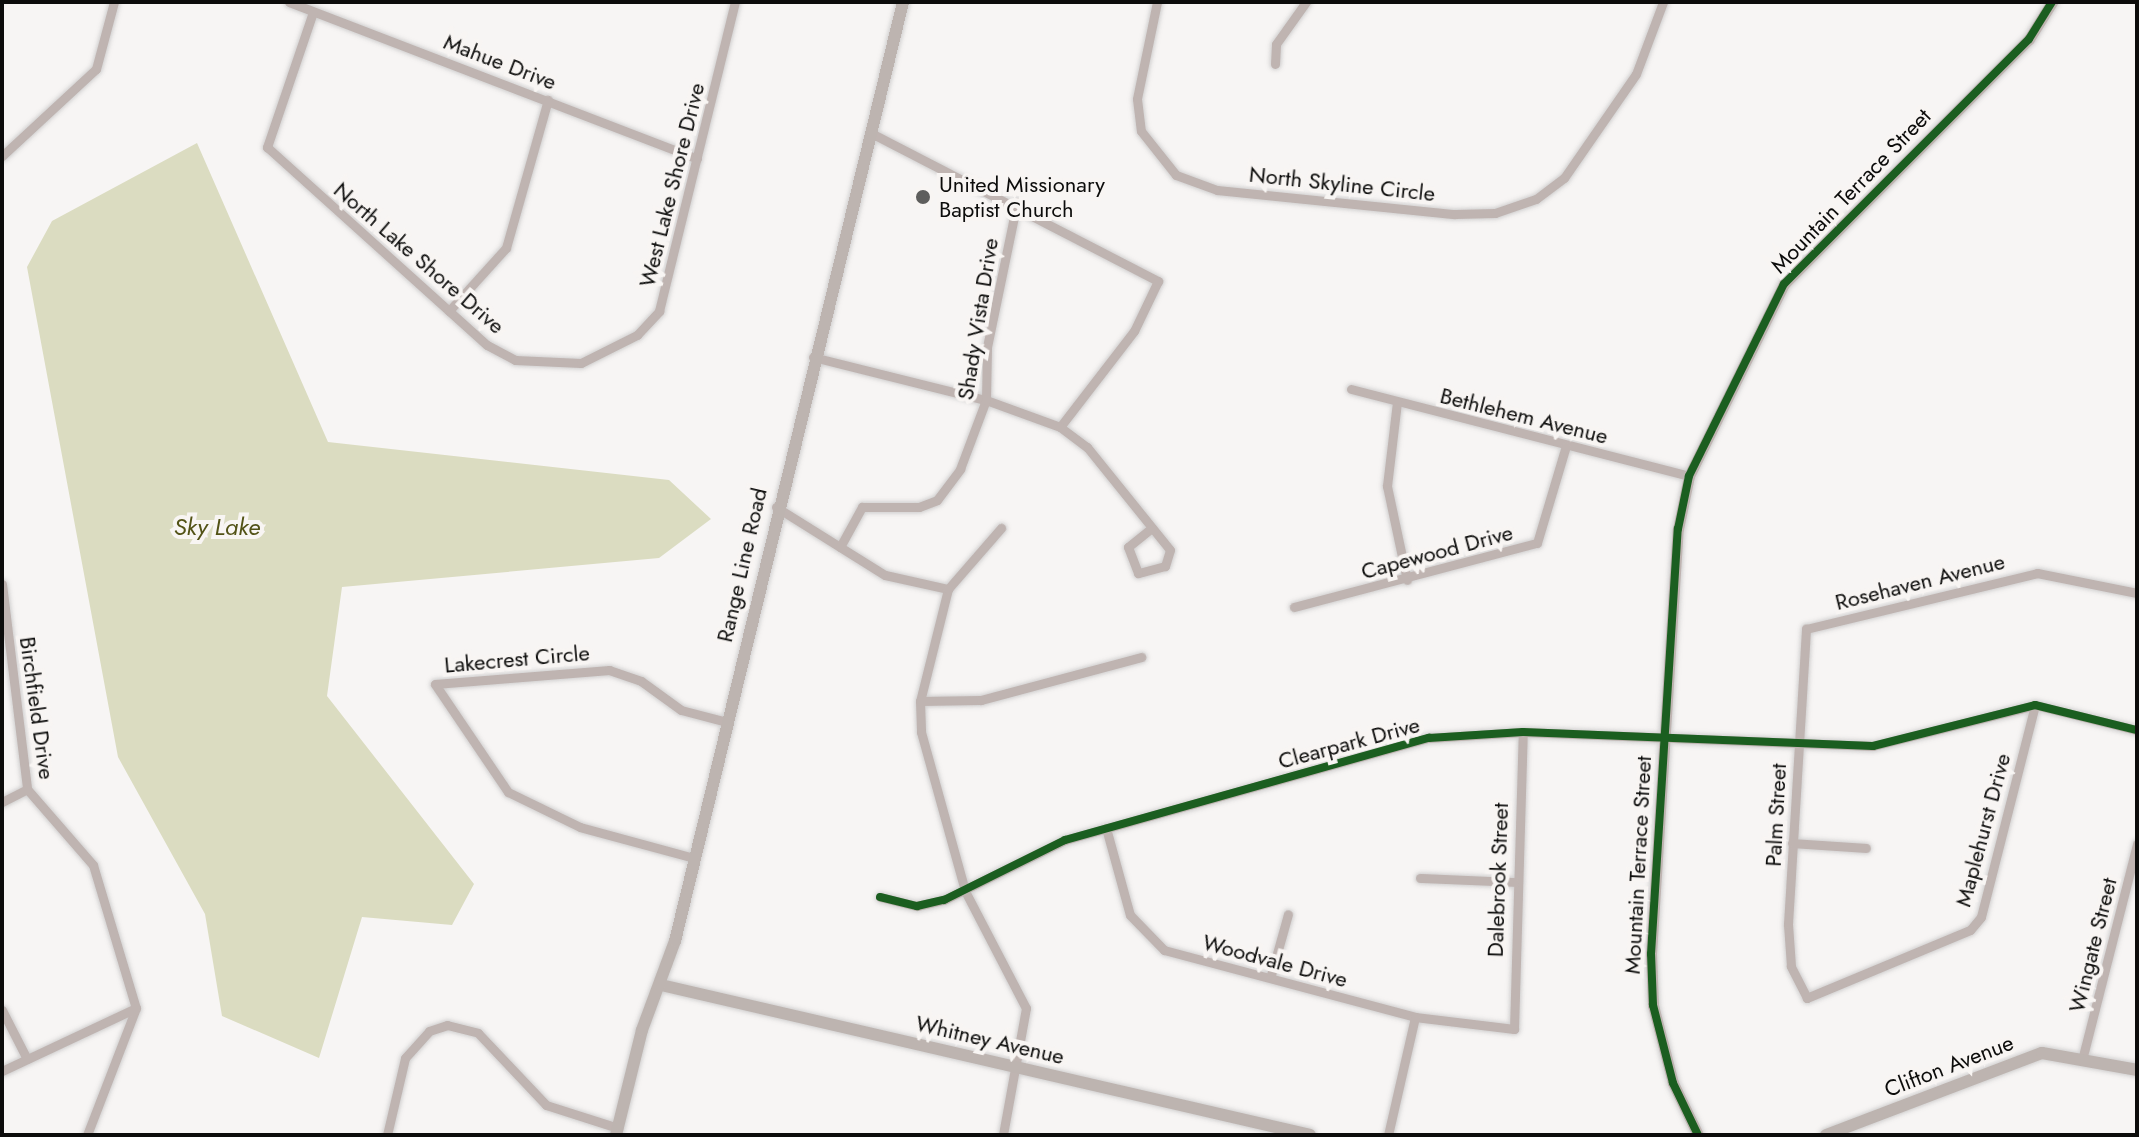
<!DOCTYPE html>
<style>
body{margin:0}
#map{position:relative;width:2139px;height:1137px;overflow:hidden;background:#f7f5f4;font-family:Jost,sans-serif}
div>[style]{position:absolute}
.water>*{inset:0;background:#dbdcc1}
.roads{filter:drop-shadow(0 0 2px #d1d0d0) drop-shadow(0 0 2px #d1d0d0)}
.minor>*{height:9px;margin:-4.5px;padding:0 4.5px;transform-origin:4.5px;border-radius:4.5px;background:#bfb4b1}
.tertiary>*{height:11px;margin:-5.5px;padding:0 5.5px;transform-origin:5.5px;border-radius:5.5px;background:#bfb4b1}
.secondary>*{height:12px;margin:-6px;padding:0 6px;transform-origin:6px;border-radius:6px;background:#bdb4b0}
.cycleway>*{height:8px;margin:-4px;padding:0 4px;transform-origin:4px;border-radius:4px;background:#1b5e20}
.dots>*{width:22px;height:22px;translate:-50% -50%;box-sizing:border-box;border:4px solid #f8f5f3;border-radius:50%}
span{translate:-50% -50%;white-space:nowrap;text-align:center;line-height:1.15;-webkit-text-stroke:8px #f8f5f3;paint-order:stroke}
.street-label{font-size:22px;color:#0c0c0b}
.poi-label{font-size:22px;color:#0c0c0b}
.left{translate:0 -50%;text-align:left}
.water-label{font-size:24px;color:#525216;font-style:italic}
.frame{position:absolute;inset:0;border:4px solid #0c0c0b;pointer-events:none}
</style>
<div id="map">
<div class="water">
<div style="clip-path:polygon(197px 143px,328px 442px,669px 480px,711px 519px,659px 558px,342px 587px,327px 696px,474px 884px,452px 925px,362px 917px,319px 1058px,222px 1016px,205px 914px,118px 757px,27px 267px,52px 221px)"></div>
</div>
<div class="roads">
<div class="minor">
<div style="left:289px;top:2px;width:437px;rotate:21deg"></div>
<div style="left:1157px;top:2px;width:99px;rotate:101.7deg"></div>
<div style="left:1137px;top:99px;width:32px;rotate:83deg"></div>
<div style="left:1141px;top:131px;width:56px;rotate:51.5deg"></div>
<div style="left:1176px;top:175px;width:44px;rotate:20.1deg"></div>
<div style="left:1217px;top:190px;width:239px;rotate:5.8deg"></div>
<div style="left:1455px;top:214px;width:40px;rotate:-1.4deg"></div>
<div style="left:1495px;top:213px;width:43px;rotate:-18.9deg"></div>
<div style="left:1536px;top:199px;width:35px;rotate:-37deg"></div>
<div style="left:1564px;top:178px;width:126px;rotate:-55.3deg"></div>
<div style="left:1636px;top:74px;width:77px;rotate:-69.4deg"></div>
<div style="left:313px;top:12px;width:143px;rotate:108.8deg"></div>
<div style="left:267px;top:147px;width:296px;rotate:42deg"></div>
<div style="left:487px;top:345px;width:32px;rotate:28deg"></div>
<div style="left:515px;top:360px;width:66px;rotate:2.6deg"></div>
<div style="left:581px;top:363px;width:63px;rotate:-26.6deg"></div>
<div style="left:637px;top:335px;width:33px;rotate:-47deg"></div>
<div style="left:659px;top:311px;width:318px;rotate:-76.2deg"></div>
<div style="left:1275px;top:64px;width:20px;rotate:-87deg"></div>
<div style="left:1276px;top:44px;width:52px;rotate:-54.5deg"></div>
<div style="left:873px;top:134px;width:321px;rotate:27.3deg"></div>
<div style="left:1158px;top:281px;width:55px;rotate:115.6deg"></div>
<div style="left:1134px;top:331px;width:121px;rotate:127.6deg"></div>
<div style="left:2px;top:156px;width:128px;rotate:-42.8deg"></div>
<div style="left:96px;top:69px;width:69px;rotate:-75deg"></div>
<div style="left:449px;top:311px;width:85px;rotate:-47.9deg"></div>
<div style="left:506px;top:248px;width:154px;rotate:-74.2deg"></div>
<div style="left:813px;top:357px;width:178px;rotate:14deg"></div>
<div style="left:986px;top:400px;width:79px;rotate:20deg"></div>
<div style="left:1060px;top:427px;width:34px;rotate:37deg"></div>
<div style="left:1087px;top:447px;width:132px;rotate:51.1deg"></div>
<div style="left:1170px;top:550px;width:17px;rotate:107deg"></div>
<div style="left:1165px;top:566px;width:28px;rotate:165deg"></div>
<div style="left:1138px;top:573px;width:28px;rotate:-111deg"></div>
<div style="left:1128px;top:547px;width:28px;rotate:-39deg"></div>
<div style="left:1351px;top:389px;width:349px;rotate:14.4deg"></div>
<div style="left:1397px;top:402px;width:85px;rotate:96.8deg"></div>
<div style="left:1387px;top:486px;width:96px;rotate:78deg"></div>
<div style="left:776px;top:507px;width:128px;rotate:32deg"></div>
<div style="left:885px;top:575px;width:65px;rotate:12.5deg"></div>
<div style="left:840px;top:547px;width:46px;rotate:-61.2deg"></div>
<div style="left:862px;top:507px;width:57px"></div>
<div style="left:919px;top:507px;width:19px;rotate:-21deg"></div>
<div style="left:937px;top:500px;width:39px;rotate:-53deg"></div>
<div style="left:960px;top:469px;width:74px;rotate:-69.4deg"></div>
<div style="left:986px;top:400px;width:53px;rotate:-88.9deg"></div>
<div style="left:987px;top:347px;width:148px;rotate:-78.3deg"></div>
<div style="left:2px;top:584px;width:207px;rotate:83deg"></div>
<div style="left:27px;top:789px;width:101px;rotate:49deg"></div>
<div style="left:93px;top:865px;width:149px;rotate:73.3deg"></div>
<div style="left:136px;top:1008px;width:136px;rotate:111.1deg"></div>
<div style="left:948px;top:589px;width:115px;rotate:104deg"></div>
<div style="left:920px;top:701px;width:31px;rotate:88deg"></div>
<div style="left:921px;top:732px;width:165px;rotate:74.5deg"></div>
<div style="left:965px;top:891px;width:132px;rotate:62.5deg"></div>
<div style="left:1026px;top:1008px;width:129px;rotate:100.3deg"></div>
<div style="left:948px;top:589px;width:81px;rotate:-49deg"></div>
<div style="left:1294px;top:607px;width:251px;rotate:-14.8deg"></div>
<div style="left:1537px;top:543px;width:101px;rotate:-73.4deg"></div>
<div style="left:920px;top:701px;width:61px;rotate:-0.9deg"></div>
<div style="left:981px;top:700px;width:166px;rotate:-15deg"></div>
<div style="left:2035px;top:705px;width:219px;rotate:104.3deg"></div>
<div style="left:1981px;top:917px;width:17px;rotate:130deg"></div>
<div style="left:1970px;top:930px;width:177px;rotate:157.4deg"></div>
<div style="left:1807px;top:998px;width:36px;rotate:-117deg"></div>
<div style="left:1791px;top:966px;width:42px;rotate:-94.1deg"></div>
<div style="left:1788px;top:924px;width:296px;rotate:-86.5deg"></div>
<div style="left:1806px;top:629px;width:238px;rotate:-13.6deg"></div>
<div style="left:2037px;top:573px;width:102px;rotate:11.3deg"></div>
<div style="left:2px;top:802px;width:28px;rotate:-27deg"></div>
<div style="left:1106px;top:828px;width:90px;rotate:74.6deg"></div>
<div style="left:1130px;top:915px;width:49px;rotate:45.8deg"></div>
<div style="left:1164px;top:950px;width:260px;rotate:14.9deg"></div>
<div style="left:1415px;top:1017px;width:100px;rotate:6.9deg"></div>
<div style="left:1514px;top:1029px;width:297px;rotate:-88.3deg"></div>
<div style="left:1792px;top:843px;width:74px;rotate:3.9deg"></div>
<div style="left:694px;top:858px;width:118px;rotate:-164.8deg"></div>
<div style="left:580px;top:827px;width:80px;rotate:-154.1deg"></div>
<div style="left:508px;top:792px;width:130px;rotate:-124.1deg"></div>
<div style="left:435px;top:684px;width:175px;rotate:-4.6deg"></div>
<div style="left:609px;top:670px;width:34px;rotate:19deg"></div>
<div style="left:641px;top:681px;width:49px;rotate:35.9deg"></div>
<div style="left:681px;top:710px;width:48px;rotate:14.6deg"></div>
<div style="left:1420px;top:878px;width:94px;rotate:2.4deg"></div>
<div style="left:880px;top:897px;width:38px;rotate:14deg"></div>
<div style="left:917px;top:906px;width:28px;rotate:-13deg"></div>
<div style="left:944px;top:900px;width:135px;rotate:-26.4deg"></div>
<div style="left:1065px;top:840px;width:378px;rotate:-15.7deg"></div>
<div style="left:1429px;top:738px;width:94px;rotate:-3.7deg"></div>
<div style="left:1523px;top:732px;width:350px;rotate:2.3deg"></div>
<div style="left:1873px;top:746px;width:167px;rotate:-14.2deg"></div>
<div style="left:2035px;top:705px;width:105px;rotate:13.8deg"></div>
<div style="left:1271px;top:975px;width:63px;rotate:-74.4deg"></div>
<div style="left:2px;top:1010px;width:55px;rotate:63deg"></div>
<div style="left:2083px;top:1056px;width:219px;rotate:-75.7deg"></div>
<div style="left:2px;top:1071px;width:148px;rotate:-25.2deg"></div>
<div style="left:387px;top:1135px;width:79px;rotate:-76.8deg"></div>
<div style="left:405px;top:1058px;width:36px;rotate:-48deg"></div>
<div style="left:429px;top:1031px;width:19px;rotate:-18deg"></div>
<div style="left:447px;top:1025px;width:32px;rotate:14deg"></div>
<div style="left:478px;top:1033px;width:99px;rotate:46.6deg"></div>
<div style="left:546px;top:1105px;width:76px;rotate:17.7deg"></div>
<div style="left:1388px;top:1135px;width:121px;rotate:-77.1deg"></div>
</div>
<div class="tertiary">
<div style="left:1698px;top:1135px;width:58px;rotate:-115.7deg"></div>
<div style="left:1673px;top:1083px;width:81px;rotate:-104.4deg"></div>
<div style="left:1653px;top:1005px;width:51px;rotate:-92.2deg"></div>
<div style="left:1651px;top:954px;width:426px;rotate:-86.4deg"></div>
<div style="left:1678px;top:529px;width:54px;rotate:-78.3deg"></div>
<div style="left:1689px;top:476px;width:214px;rotate:-63.7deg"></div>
<div style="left:1784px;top:284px;width:346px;rotate:-45deg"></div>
<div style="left:2029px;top:39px;width:44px;rotate:-58.1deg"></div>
</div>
<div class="secondary">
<div style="left:661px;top:985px;width:666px;rotate:13.01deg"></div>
<div style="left:616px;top:1135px;width:108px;rotate:-76.1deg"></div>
<div style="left:642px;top:1030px;width:95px;rotate:-69.7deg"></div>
<div style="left:675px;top:941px;width:966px;rotate:-76.35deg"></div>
<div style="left:1826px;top:1135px;width:231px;rotate:-20.8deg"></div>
<div style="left:2042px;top:1053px;width:97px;rotate:10.1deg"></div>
</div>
</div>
<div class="cycleway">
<div style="left:880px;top:897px;width:38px;rotate:14deg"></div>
<div style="left:917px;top:906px;width:28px;rotate:-13deg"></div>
<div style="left:944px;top:900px;width:135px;rotate:-26.4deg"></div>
<div style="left:1065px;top:840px;width:378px;rotate:-15.7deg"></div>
<div style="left:1429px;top:738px;width:94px;rotate:-3.7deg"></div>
<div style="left:1523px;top:732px;width:350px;rotate:2.3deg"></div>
<div style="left:1873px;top:746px;width:167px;rotate:-14.2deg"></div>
<div style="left:2035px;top:705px;width:105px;rotate:13.8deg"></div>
<div style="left:1698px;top:1135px;width:58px;rotate:-115.7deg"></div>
<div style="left:1673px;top:1083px;width:81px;rotate:-104.4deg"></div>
<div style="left:1653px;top:1005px;width:51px;rotate:-92.2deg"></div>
<div style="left:1651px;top:954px;width:426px;rotate:-86.4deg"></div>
<div style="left:1678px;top:529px;width:54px;rotate:-78.3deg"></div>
<div style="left:1689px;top:476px;width:214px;rotate:-63.7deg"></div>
<div style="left:1784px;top:284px;width:346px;rotate:-45deg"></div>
<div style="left:2029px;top:39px;width:44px;rotate:-58.1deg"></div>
</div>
<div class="dots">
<div style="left:923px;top:197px;background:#5e5e5d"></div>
</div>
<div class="street-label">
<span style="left:500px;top:62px;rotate:21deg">Mahue Drive</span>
<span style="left:1342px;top:184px;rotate:6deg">North Skyline Circle</span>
<span style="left:672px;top:185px;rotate:-76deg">West Lake Shore Drive</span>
<span style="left:1851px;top:191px;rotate:-46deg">Mountain Terrace Street</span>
<span style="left:419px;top:258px;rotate:41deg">North Lake Shore Drive</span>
<span style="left:978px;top:319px;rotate:-81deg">Shady Vista Drive</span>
<span style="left:1524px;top:416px;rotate:14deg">Bethlehem Avenue</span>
<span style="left:1437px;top:552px;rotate:-15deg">Capewood Drive</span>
<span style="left:742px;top:565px;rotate:-77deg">Range Line Road</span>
<span style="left:1920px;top:582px;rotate:-14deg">Rosehaven Avenue</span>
<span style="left:517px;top:659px;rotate:-5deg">Lakecrest Circle</span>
<span style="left:37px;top:708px;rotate:82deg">Birchfield Drive</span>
<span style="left:1349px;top:743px;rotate:-15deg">Clearpark Drive</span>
<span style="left:1776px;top:815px;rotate:-87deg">Palm Street</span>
<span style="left:1983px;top:830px;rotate:-75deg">Maplehurst Drive</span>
<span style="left:1638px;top:865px;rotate:-87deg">Mountain Terrace Street</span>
<span style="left:1498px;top:880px;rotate:-88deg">Dalebrook Street</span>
<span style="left:2093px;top:945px;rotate:-76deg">Wingate Street</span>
<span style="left:1275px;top:961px;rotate:15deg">Woodvale Drive</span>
<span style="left:990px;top:1040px;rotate:13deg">Whitney Avenue</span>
<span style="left:1949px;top:1066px;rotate:-21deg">Clifton Avenue</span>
</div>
<div class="poi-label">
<span class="left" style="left:939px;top:197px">United Missionary<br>Baptist Church</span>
</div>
<div class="water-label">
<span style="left:217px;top:527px">Sky Lake</span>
</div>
<div class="frame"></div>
</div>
